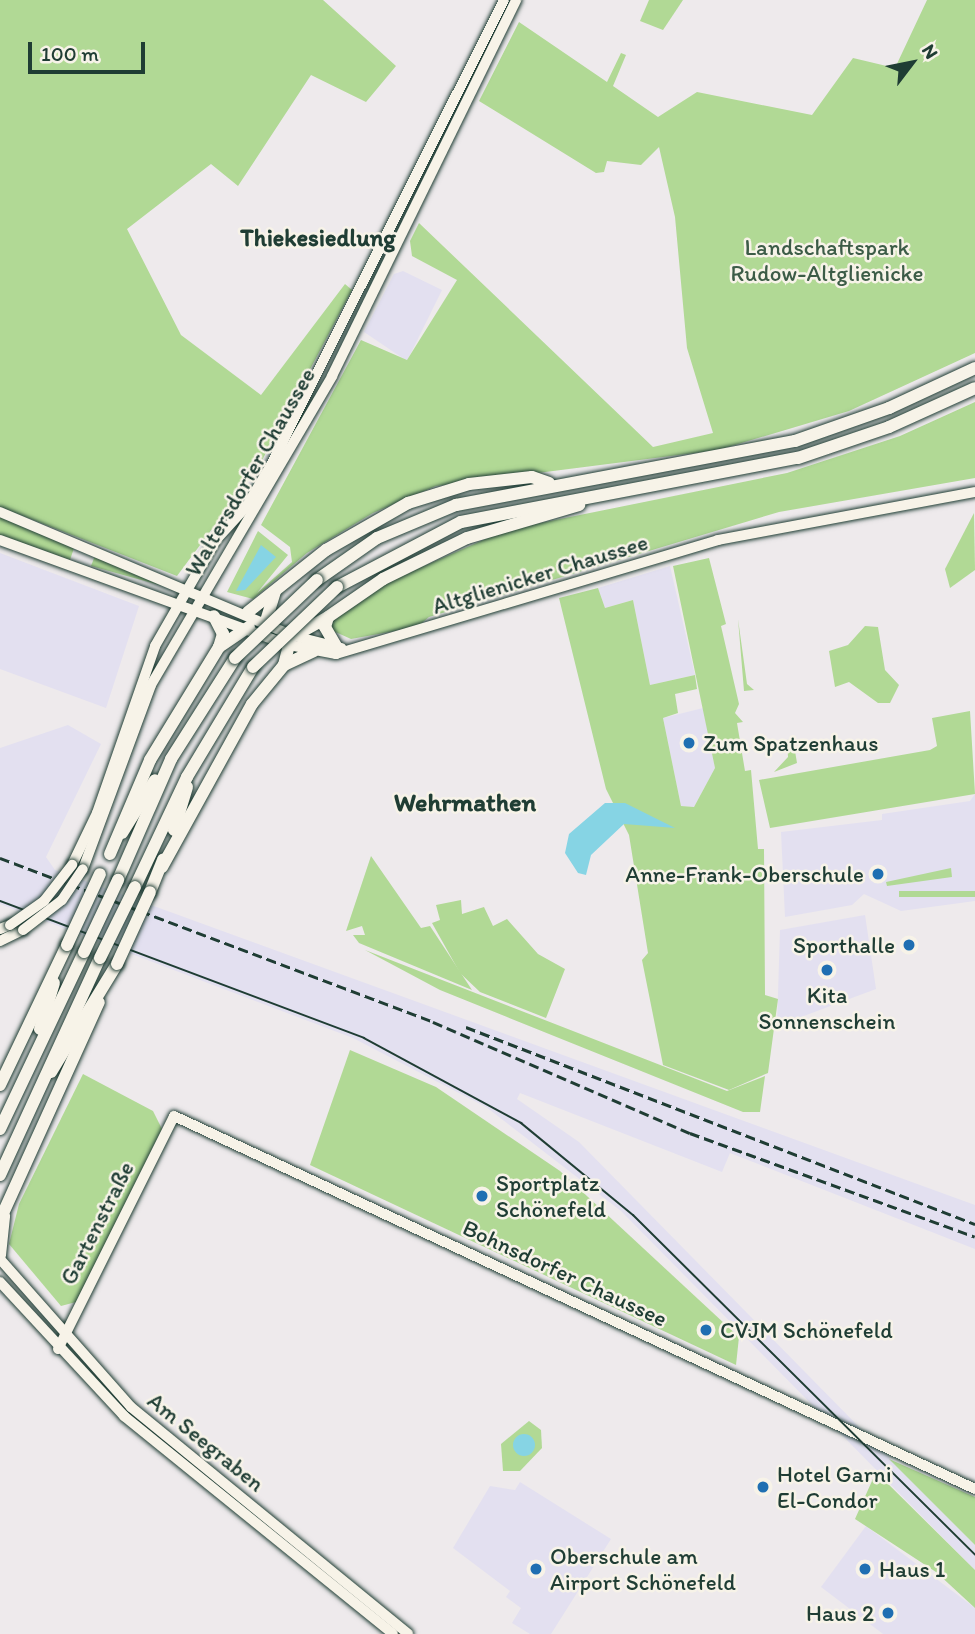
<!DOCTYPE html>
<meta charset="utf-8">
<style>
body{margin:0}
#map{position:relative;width:975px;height:1634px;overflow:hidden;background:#eeeaec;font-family:Itim,sans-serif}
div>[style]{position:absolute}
.built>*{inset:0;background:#e3e0f0}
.green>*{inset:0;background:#b1d995;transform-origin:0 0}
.water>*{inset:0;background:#86d4e4}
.round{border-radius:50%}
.roads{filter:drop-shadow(0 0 2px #1f3d34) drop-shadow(0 0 2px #1f3d34)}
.secondary>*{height:10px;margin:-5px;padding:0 5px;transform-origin:5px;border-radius:5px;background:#f7f3e8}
.primary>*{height:10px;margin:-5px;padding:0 5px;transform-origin:5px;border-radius:5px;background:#f7f3e8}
.highway>*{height:12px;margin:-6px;padding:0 6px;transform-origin:6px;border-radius:6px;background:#f7f3e8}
.tram>*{height:2px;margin:-1px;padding:0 1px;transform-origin:1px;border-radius:1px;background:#1f3d34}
.rail>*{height:2.5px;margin-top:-1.25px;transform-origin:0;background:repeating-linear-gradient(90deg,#1f3d34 0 10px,transparent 0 15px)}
.bridges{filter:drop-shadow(0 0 2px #1f3d34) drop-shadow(0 0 2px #1f3d34)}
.secondary-bridge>*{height:10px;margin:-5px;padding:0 5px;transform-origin:5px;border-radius:5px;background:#f7f3e8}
.highway-bridge>*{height:12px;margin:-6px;padding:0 6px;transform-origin:6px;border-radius:6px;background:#f7f3e8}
.dots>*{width:19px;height:19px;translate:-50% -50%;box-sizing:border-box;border:4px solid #f7f3e8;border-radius:50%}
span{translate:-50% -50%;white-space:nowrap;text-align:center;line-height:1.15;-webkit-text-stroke:5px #f7f3e8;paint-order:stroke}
.park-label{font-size:23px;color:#3c5c47}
.street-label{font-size:23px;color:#1f3d34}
.poi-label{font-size:23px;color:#1f3d34}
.left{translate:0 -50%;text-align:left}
.right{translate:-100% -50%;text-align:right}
.neighbourhood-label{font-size:24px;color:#1f3d34;font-weight:700}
.quarter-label{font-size:26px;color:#1f3d34;font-weight:700}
.north{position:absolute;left:877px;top:28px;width:70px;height:70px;-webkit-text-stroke:5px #f7f3e8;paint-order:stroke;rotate:58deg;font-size:19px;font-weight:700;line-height:28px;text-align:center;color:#1f3d34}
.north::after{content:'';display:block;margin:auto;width:24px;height:32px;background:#1f3d34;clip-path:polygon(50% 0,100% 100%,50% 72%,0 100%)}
.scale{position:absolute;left:28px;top:42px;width:117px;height:32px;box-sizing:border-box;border:4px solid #1f3d34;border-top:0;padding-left:9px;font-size:21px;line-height:24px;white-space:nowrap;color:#1f3d34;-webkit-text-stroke:5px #f7f3e8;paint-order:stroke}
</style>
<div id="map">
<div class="built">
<div style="clip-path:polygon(403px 271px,442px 290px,407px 361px,364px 332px,394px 274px)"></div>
<div style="clip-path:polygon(0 553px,139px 606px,106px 708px,0 669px)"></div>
<div style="clip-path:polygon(670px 566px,695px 675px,650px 685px,633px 600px,605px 608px,598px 588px)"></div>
<div style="clip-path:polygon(703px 708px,715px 768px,694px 807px,681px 806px,663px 718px)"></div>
<div style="clip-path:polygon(68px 725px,101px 744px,46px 857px,55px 870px,975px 1205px,975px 1249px,730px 1153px,722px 1172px,520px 1093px,517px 1099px,579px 1142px,975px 1545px,975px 1570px,621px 1211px,486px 1107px,353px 1038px,0 904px,0 748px)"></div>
<div style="clip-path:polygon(975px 794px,975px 901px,901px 911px,864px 894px,852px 905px,785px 917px,781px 832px,882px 820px,882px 814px,970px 801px)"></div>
<div style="clip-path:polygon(865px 915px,876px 989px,777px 1026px,780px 930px)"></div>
<div style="clip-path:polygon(520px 1482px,611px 1539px,551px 1634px,530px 1634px,512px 1623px,521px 1608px,506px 1597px,510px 1591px,453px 1548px,490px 1486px,515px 1490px)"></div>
<div style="clip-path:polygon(866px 1526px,975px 1608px,975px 1634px,883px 1634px,821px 1587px)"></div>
</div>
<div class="green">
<div style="clip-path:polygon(0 0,323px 0,396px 66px,366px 102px,311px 75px,238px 186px,211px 164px,127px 229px,181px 335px,261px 395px,345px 284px,352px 290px,259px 466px,177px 576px,0 507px)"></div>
<div style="clip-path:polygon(649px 0,683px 0,663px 30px,640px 21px)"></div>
<div style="clip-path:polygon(927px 0,975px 0,975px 353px,849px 411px,718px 450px,436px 486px,373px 513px,307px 553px,253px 599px,227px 592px,258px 531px,288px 555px,257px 593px,292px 562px,290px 547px,261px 525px,361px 340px,407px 360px,457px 280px,412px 256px,410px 241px,419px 223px,653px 447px,713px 433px,687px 348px,675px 217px,659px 147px,641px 165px,607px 161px,604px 172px,596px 173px,479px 101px,519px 22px,607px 82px,621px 53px,626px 55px,613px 86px,658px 117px,697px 92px,812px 115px,853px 58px,895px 68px)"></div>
<div style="clip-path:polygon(975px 402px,975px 478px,779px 512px,429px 617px,417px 627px,351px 639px,331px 630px,331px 622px,390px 581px,506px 530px,787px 473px,900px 436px)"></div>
<div style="clip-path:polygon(974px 513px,975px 570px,950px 588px,945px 569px)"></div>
<div style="clip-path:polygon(0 516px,75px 545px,70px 560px,0 535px)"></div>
<div style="clip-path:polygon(96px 553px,170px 588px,91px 566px)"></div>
<div style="clip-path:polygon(709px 558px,726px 624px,721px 626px,739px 704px,735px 713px,743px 722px,737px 723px,745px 771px,751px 770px,758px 849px,764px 849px,765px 995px,778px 999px,768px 1073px,729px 1090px,663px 1065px,642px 960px,648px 953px,629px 835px,606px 789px,559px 598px,598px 588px,605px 608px,633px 600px,650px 685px,695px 675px,697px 689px,675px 694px,678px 713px,663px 718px,681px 806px,694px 807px,715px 768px,673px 566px)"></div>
<div style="clip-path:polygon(738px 619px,747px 684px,754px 690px,744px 691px)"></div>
<div style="clip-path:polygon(865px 626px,878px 627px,885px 670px,899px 685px,890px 703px,878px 703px,849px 682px,835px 687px,829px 651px,848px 645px)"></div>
<div style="clip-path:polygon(970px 711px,975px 794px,770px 828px,759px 780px,930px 750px,937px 746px,932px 718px)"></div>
<div style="clip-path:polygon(793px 739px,797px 763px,774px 772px,788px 757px,787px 740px)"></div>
<div style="clip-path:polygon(371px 856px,421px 928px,430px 926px,472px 990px,359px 943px,353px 935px,365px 935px,362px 926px,346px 931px)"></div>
<div style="clip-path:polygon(951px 868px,952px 877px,887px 886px,886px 882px)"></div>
<div style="left:975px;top:891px;width:6px;height:76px;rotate:90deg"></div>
<div style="clip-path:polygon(461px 900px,462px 914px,484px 907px,493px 926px,507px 919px,538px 954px,565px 969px,546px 1018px,480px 992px,460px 973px,432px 923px,440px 920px,436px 905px)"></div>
<div style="clip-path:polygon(365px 950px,727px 1091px,765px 1076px,760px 1112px,743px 1112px,440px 990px)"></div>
<div style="clip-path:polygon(350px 1050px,436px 1087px,560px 1171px,739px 1337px,736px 1365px,310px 1165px)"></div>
<div style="clip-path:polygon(83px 1074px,153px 1111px,162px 1129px,76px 1302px,61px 1306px,9px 1244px,19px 1204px)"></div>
<div style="clip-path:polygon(529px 1421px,541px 1430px,542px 1448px,520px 1471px,503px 1471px,501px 1444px)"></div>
<div style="clip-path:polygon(889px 1459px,975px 1497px,975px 1545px)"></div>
<div style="clip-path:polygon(876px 1472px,975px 1570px,975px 1608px,936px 1572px,855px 1519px)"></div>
</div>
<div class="water">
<div style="clip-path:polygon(261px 545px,276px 557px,245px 590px,236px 591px)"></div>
<div style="clip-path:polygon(605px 803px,625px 803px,675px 828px,624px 824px,591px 855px,586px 875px,578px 873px,565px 853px,569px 834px)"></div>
<div class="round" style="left:513px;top:1434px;width:22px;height:22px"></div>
</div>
<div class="roads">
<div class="secondary">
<div style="left:0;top:512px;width:319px;rotate:22.9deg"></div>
<div style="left:294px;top:636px;width:49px;rotate:14.3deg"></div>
<div style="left:0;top:540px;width:307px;rotate:20deg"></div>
<div style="left:289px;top:645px;width:48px;rotate:10.8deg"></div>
<div style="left:336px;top:654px;width:399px;rotate:-16.6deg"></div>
<div style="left:718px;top:540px;width:261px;rotate:-10.6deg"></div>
<div style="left:72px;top:865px;width:58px;rotate:-64.3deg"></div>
<div style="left:97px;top:813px;width:177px;rotate:-70.8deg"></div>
<div style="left:155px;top:646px;width:122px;rotate:-60.1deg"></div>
<div style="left:216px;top:540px;width:45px;rotate:-47.7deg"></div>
<div style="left:246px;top:507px;width:49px;rotate:-59.2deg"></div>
<div style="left:271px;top:465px;width:520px;rotate:-63.39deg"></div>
<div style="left:83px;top:869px;width:196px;rotate:-69.7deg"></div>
<div style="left:151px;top:685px;width:358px;rotate:-59.6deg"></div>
<div style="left:332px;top:376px;width:419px;rotate:-63.9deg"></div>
<div style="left:0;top:929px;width:11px;rotate:-22deg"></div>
<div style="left:0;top:941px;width:25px;rotate:-26deg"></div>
<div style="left:58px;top:1349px;width:260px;rotate:-63.5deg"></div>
<div style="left:174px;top:1116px;width:884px;rotate:24.97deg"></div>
</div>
<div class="primary">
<div style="left:0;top:1259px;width:198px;rotate:48.5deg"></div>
<div style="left:131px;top:1407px;width:358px;rotate:39.3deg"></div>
<div style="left:0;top:1282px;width:183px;rotate:47.2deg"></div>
<div style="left:124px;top:1416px;width:346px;rotate:39deg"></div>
</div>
<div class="highway">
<div style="left:317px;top:580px;width:73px;rotate:-35deg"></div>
<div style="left:377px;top:538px;width:86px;rotate:-22.7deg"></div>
<div style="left:456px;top:505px;width:345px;rotate:-10.7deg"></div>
<div style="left:795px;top:441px;width:100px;rotate:-19.3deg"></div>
<div style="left:889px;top:408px;width:95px;rotate:-24.9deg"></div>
<div style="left:337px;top:587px;width:140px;rotate:-27.7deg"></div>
<div style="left:461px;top:522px;width:343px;rotate:-10.8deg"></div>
<div style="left:798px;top:458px;width:96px;rotate:-18.8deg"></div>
<div style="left:889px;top:427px;width:94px;rotate:-24.4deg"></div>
<div style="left:248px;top:612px;width:100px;rotate:-38.5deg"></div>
<div style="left:326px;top:550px;width:95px;rotate:-29.8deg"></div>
<div style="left:408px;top:503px;width:64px;rotate:-17.3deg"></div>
<div style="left:469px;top:484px;width:63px;rotate:-6.3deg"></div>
<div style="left:532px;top:477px;width:18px;rotate:19deg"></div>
<div style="left:266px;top:621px;width:30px;rotate:-73deg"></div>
<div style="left:294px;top:636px;width:39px;rotate:-29deg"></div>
<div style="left:336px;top:646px;width:22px;rotate:-120deg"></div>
<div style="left:325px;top:627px;width:10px;rotate:-73deg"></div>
<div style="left:328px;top:617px;width:67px;rotate:-34.6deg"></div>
<div style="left:383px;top:579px;width:93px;rotate:-26deg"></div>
<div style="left:467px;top:538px;width:117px;rotate:-16.4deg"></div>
<div style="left:219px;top:647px;width:36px;rotate:-34deg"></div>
<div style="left:284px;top:665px;width:21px;rotate:-76deg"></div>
<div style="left:174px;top:830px;width:45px;rotate:-73.2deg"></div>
<div style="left:122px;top:833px;width:62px;rotate:-58.1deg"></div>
<div style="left:110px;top:854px;width:102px;rotate:-66.9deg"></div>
<div style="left:150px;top:760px;width:132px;rotate:-58.6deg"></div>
<div style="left:219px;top:647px;width:14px;rotate:-73deg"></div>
<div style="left:223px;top:634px;width:20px;rotate:-117deg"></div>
<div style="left:162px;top:867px;width:186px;rotate:-61.1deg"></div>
<div style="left:252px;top:704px;width:50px;rotate:-50.6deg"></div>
<div style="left:284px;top:665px;width:33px;rotate:-25deg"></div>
<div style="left:118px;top:880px;width:132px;rotate:-66.3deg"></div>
<div style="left:171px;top:759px;width:120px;rotate:-57.6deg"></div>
<div style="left:135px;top:887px;width:122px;rotate:-64.7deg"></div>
<div style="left:187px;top:777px;width:128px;rotate:-59deg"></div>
<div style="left:150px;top:892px;width:35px;rotate:-68deg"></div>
<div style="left:40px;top:1029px;width:48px;rotate:-73.1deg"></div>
<div style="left:51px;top:1072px;width:127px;rotate:-58.6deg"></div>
<div style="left:0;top:1085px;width:155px;rotate:-64.4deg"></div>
<div style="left:0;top:1129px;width:196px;rotate:-64.6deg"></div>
<div style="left:0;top:1175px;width:239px;rotate:-65.3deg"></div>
<div style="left:0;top:1220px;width:239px;rotate:-65.6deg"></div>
<div style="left:0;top:1255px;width:39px;rotate:-84deg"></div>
</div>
</div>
<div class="tram">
<div style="left:0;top:901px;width:389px;rotate:20.6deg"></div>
<div style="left:364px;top:1038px;width:179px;rotate:28.4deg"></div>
<div style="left:521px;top:1123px;width:145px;rotate:39.4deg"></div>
<div style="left:633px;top:1215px;width:482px;rotate:44.8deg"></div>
</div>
<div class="rail">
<div style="left:0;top:858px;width:463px;rotate:20.7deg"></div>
<div style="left:433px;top:1022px;width:280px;rotate:23.4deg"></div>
<div style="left:690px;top:1133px;width:303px;rotate:20deg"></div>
<div style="left:466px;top:1027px;width:546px;rotate:21.16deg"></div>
</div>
<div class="bridges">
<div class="secondary-bridge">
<div style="left:10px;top:925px;width:42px;rotate:-35.2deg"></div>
<div style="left:44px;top:901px;width:46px;rotate:-52.1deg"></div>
<div style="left:23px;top:930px;width:49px;rotate:-37.6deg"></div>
<div style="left:62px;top:900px;width:37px;rotate:-56deg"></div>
</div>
<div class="highway-bridge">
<div style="left:235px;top:658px;width:113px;rotate:-43.6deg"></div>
<div style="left:253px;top:667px;width:116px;rotate:-43.6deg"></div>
<div style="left:67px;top:945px;width:78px;rotate:-65.1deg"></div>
<div style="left:84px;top:952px;width:80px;rotate:-64.7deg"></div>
<div style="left:100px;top:958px;width:79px;rotate:-63.8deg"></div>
<div style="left:117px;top:964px;width:79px;rotate:-65.4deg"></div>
</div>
</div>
<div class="dots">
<div style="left:689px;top:743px;background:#1f6fb2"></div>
<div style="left:878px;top:874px;background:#1f6fb2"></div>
<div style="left:909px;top:945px;background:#1f6fb2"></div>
<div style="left:827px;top:970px;background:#1f6fb2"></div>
<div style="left:482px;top:1196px;background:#1f6fb2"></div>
<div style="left:706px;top:1330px;background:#1f6fb2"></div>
<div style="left:763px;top:1487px;background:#1f6fb2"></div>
<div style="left:536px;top:1569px;background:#1f6fb2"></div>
<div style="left:865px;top:1569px;background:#1f6fb2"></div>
<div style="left:888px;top:1613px;background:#1f6fb2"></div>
</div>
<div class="park-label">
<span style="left:827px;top:260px">Landschaftspark<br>Rudow-Altglienicke</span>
</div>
<div class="street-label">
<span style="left:250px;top:472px;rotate:-60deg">Waltersdorfer Chaussee</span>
<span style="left:540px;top:574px;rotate:-17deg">Altglienicker Chaussee</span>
<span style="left:97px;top:1223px;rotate:-63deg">Gartenstraße</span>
<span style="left:565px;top:1273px;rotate:25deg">Bohnsdorfer Chaussee</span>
<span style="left:206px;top:1442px;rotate:39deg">Am Seegraben</span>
</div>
<div class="poi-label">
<span class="left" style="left:703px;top:743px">Zum Spatzenhaus</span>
<span class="right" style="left:864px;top:874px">Anne-Frank-Oberschule</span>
<span class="right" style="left:895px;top:945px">Sporthalle</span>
<span style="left:827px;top:1008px">Kita<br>Sonnenschein</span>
<span class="left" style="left:496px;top:1196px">Sportplatz<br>Schönefeld</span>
<span class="left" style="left:720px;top:1330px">CVJM Schönefeld</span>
<span class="left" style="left:777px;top:1487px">Hotel Garni<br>El-Condor</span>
<span class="left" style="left:550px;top:1569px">Oberschule am<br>Airport Schönefeld</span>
<span class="left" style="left:879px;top:1569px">Haus 1</span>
<span class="right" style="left:874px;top:1613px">Haus 2</span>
</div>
<div class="neighbourhood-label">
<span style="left:318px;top:238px">Thiekesiedlung</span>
</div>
<div class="quarter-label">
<span style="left:465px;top:803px">Wehrmathen</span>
</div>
<div class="north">N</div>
<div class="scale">100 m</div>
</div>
